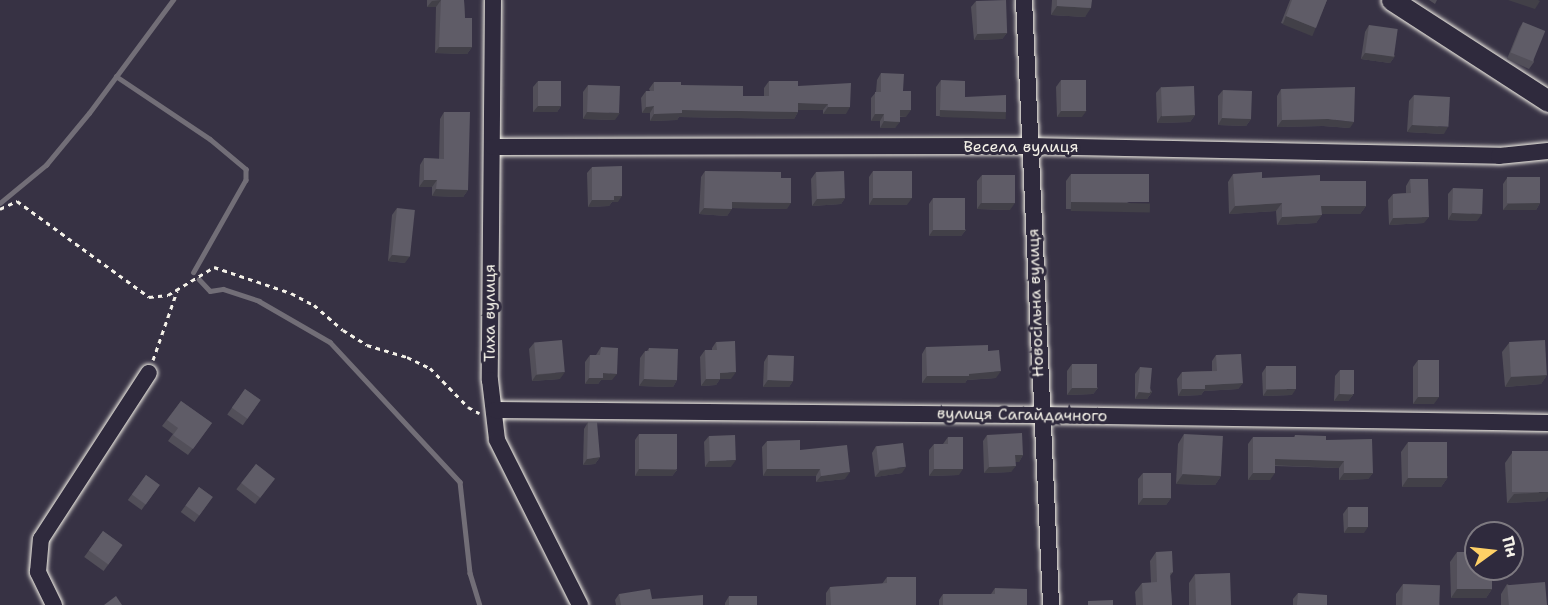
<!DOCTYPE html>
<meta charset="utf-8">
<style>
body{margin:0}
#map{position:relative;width:1548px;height:605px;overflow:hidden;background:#373244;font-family:"Shantell Sans",sans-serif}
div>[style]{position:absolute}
.stream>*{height:4.5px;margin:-2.25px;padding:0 2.25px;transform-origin:2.25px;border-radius:2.25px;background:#726e77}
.path>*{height:3px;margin-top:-1.5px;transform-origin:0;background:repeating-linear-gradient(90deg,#f4f1e8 0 4.5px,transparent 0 9px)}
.roads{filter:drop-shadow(0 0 2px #f4f1e8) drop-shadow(0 0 2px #f4f1e8)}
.minor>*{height:16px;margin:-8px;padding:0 8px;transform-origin:8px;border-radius:8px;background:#2f2a3d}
.tertiary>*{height:21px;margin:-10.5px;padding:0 10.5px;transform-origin:10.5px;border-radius:10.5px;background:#2f2a3d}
.wall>*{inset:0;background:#524f59;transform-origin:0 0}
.shaded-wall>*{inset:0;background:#424048;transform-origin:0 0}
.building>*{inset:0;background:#5f5c67;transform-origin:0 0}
span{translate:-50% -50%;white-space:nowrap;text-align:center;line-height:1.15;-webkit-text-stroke:6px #2f2a3d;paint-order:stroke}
.street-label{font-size:16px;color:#f4f1e8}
.north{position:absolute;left:1464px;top:521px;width:60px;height:60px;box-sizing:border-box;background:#2f2a3d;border:2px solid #7e7a81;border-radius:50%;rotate:75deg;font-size:16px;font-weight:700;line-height:24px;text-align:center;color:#f4f1e8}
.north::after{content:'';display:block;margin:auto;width:21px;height:27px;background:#ffd166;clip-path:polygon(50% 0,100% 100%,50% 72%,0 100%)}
</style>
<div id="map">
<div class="stream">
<div style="left:116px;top:76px;width:113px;rotate:33.8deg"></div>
<div style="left:210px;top:139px;width:47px;rotate:39.8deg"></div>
<div style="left:246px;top:169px;width:11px;rotate:90deg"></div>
<div style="left:246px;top:180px;width:106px;rotate:119.5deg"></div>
<div style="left:0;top:203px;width:60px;rotate:-39.6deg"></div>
<div style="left:46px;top:165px;width:67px;rotate:-50.4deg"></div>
<div style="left:89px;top:113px;width:141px;rotate:-53.4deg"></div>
<div style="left:199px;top:279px;width:16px;rotate:47deg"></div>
<div style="left:210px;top:291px;width:13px;rotate:-9deg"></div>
<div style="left:223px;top:289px;width:38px;rotate:18deg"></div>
<div style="left:259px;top:301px;width:82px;rotate:30deg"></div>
<div style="left:330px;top:342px;width:191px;rotate:47.1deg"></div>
<div style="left:460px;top:482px;width:92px;rotate:83.7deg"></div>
<div style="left:470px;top:573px;width:34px;rotate:73deg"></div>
</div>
<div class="path">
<div style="left:0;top:209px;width:19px;rotate:-25deg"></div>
<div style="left:17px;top:201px;width:163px;rotate:36deg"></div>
<div style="left:149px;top:297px;width:19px;rotate:-6deg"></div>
<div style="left:168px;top:295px;width:54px;rotate:-31.3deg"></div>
<div style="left:214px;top:267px;width:81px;rotate:18.7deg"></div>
<div style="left:291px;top:293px;width:26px;rotate:28deg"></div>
<div style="left:314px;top:305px;width:38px;rotate:41deg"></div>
<div style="left:343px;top:330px;width:28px;rotate:32deg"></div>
<div style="left:367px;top:345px;width:42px;rotate:16.7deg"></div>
<div style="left:407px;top:357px;width:25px;rotate:26deg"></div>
<div style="left:430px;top:368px;width:54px;rotate:45.7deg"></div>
<div style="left:468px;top:407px;width:13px;rotate:29deg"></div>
<div style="left:153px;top:360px;width:73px;rotate:-70.8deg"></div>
</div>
<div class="roads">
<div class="minor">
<div style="left:493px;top:0;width:380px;rotate:90.5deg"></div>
<div style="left:490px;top:380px;width:60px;rotate:83.3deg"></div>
<div style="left:497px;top:440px;width:185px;rotate:63.3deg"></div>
<div style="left:1024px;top:0;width:606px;rotate:87.44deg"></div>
<div style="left:493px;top:147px;width:536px;rotate:-0.11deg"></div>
<div style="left:1029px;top:146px;width:470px;rotate:1.2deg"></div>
<div style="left:1499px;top:156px;width:49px;rotate:-5.8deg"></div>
<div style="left:495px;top:410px;width:545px;rotate:0.53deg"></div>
<div style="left:1040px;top:415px;width:508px;rotate:0.9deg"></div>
<div style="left:54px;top:605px;width:37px;rotate:-116deg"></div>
<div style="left:38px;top:572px;width:33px;rotate:-85deg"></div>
<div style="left:41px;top:539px;width:198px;rotate:-57deg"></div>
</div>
<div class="tertiary">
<div style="left:1392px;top:0;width:186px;rotate:32.9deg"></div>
</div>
</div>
<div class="wall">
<div style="clip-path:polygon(427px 0,464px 0,465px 18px,472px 47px,467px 54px,435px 53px,436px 7px,427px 7px)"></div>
<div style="clip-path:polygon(1052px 0,1092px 0,1085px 17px,1051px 15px)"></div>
<div style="clip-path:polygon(1290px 0,1327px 0,1312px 35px,1281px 23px)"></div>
<div style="clip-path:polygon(1429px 0,1437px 0,1435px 4px)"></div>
<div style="clip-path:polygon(976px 1px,1007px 33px,1002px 39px,974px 40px,971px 7px)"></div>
<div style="clip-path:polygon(1523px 22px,1534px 62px,1529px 69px,1507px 59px,1519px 29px)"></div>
<div style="clip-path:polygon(1369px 25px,1395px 56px,1390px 63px,1361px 59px,1365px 32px)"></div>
<div style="clip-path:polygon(881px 73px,903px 91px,906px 117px,900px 117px,895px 128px,880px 128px,880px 121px,871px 121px,871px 98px,876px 92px,877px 80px)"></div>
<div style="clip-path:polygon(941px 80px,965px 97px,1006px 112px,1002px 118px,936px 116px,936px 87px)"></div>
<div style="clip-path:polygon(1061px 80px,1082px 117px,1057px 117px,1056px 87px)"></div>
<div style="clip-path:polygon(538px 81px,561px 106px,557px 112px,533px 112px,533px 87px)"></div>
<div style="clip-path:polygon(769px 81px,798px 86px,846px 114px,823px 114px,823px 110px,798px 110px,798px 112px,794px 119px,679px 117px,677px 120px,650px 121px,650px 113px,642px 113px,641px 98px,646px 91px,650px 91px,649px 89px,654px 82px,681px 85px,743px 96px,764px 96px,764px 88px)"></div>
<div style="clip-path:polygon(588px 85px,615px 120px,583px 119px,583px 92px)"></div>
<div style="clip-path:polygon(1161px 87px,1195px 115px,1190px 122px,1157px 123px,1156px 93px)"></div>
<div style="clip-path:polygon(1281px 89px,1350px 128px,1323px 126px,1277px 127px,1277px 96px)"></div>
<div style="clip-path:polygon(1223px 90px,1251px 119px,1246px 126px,1218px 125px,1218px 96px)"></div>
<div style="clip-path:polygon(1414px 95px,1444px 134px,1407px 132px,1409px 101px)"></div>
<div style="clip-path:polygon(444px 112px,468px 190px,463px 197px,432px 196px,432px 187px,419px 187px,420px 165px,424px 158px,439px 159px,440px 119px)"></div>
<div style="clip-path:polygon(592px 167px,618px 202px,612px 202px,609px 206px,588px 207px,587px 173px)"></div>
<div style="clip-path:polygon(705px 171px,781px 178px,787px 209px,732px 208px,727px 216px,699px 214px,701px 177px)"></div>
<div style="clip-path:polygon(873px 171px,907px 205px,869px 205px,869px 177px)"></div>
<div style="clip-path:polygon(816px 172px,845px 198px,841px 204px,812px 206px,811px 179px)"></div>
<div style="clip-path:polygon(1071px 174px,1145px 211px,1066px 209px,1066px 181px)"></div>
<div style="clip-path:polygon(1233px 174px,1262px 178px,1320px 181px,1366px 206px,1360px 214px,1322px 214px,1316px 223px,1277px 225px,1276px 211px,1229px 214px,1228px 182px)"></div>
<div style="clip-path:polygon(982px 175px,1010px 210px,977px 209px,977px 181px)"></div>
<div style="clip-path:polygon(1507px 178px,1540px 203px,1536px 210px,1503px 210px,1503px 184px)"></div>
<div style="clip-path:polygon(1410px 179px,1424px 223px,1389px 225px,1388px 200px,1393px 194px,1406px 193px,1406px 186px)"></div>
<div style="clip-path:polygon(1453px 188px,1477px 221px,1448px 220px,1448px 194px)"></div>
<div style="clip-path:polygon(933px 198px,966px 230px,961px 236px,929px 236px,929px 204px)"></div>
<div style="clip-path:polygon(397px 208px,405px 263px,388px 261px,392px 215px)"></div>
<div style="clip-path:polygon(716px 342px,731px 379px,720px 379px,716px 385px,701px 386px,700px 357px,705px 350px,712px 350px,712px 348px)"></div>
<div style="clip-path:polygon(534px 343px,560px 379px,532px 381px,529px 349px)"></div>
<div style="clip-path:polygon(1509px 343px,1547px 375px,1541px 384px,1505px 387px,1502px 352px)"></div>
<div style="clip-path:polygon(601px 347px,612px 380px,601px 380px,598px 384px,585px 384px,585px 362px,590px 355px,596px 355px)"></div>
<div style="clip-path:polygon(926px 347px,988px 351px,996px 378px,967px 380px,965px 383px,922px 383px,922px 354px)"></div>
<div style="clip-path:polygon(649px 348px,677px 380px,673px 387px,639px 386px,640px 358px,645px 351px,647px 351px)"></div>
<div style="clip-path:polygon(768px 355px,793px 381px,789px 387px,763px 387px,764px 362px)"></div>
<div style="clip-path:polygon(1216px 355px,1243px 383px,1238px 389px,1204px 391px,1201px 395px,1178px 396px,1177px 379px,1182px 372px,1212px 371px,1212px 361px)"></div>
<div style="clip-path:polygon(1418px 360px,1434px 404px,1413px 404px,1413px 367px)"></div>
<div style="clip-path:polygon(1072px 364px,1098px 388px,1093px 394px,1067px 395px,1067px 371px)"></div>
<div style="clip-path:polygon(1140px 367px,1152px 392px,1147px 399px,1135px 399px,1135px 374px)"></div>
<div style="clip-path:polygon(1266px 367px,1292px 395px,1263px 396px,1262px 373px)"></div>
<div style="clip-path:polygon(1340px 370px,1353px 395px,1348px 401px,1334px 401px,1335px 376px)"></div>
<div style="left:245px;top:389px;width:19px;height:31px;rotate:35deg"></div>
<div style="clip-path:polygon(181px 401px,212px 423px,188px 455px,168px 441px,173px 434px,162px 426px)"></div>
<div style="clip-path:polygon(588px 422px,600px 457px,595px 464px,583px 465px,584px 429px)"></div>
<div style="clip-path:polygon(639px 434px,677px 470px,672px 476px,635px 476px,635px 440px)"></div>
<div style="clip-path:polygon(1184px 434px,1221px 476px,1215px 485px,1176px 484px,1178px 444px)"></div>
<div style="clip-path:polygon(987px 435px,1023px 455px,1019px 462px,1015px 462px,1011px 472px,984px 473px,983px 441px)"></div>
<div style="clip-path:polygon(1295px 435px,1326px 440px,1373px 473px,1368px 479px,1339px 480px,1339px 468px,1275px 466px,1270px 480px,1248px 480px,1248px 444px,1253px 437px,1294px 437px)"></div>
<div style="clip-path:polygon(709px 436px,731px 467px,705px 467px,704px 442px)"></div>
<div style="clip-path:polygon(948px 437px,959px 475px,929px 476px,929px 450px,934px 444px,943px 444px)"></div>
<div style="clip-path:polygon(767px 441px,800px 450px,845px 479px,816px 482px,816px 476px,763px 476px,762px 447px)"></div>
<div style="clip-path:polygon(1408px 442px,1448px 477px,1441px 487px,1402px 487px,1401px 452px)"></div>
<div style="clip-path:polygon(876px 446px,902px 473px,875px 477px,872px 453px)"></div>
<div style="clip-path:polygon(1512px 453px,1545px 501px,1507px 503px,1505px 463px)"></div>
<div style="left:256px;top:464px;width:24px;height:32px;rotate:38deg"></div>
<div style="clip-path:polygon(1143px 473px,1171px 498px,1166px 505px,1138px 505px,1138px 479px)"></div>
<div style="left:146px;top:475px;width:17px;height:31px;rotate:36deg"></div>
<div style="left:199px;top:487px;width:17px;height:31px;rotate:36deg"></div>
<div style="clip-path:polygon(1348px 507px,1364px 533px,1344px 533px,1343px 514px)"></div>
<div style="left:103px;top:531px;width:24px;height:32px;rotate:36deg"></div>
<div style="clip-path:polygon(1156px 552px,1173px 572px,1170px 576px,1172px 605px,1136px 605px,1135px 592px,1142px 583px,1151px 583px,1150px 561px)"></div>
<div style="clip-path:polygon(1457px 552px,1492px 589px,1486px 598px,1451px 598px,1450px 562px)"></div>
<div style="clip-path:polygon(1195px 574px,1231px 605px,1189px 605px,1189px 583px)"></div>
<div style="clip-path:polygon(887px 577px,916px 605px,826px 605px,826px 593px,830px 587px,882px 584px)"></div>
<div style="clip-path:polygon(1403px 584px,1440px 605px,1396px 605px,1396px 594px)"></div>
<div style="clip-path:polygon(1507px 584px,1547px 605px,1501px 605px,1501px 594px)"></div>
<div style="clip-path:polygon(995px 588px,1027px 605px,939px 605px,939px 600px,943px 594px,991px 594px)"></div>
<div style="clip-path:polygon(1298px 593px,1327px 605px,1293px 605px,1293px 599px)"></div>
<div style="clip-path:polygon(619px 594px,652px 599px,703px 605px,616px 605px,615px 600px)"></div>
<div style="clip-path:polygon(729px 596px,757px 605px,725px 605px,725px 603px)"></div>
</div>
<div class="shaded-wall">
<div style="clip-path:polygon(441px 0,436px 7px,427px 7px,432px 1px)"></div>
<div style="clip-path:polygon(1508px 0,1538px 0,1540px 1px,1535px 9px)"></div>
<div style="clip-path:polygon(1057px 6px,1091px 8px,1085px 17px,1051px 15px)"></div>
<div style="left:1286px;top:16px;width:32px;height:9px;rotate:22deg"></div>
<div style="clip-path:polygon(978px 33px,1007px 33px,1002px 39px,974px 40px)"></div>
<div style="clip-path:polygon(439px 47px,472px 47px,467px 54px,435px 53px)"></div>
<div style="clip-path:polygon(1365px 53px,1395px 56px,1390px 63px,1361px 59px)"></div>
<div style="clip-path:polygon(798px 103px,828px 104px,823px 110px,794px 110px)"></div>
<div style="clip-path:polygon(538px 106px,561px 106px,557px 112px,533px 112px)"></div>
<div style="clip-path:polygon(654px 106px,650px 113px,642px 113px,646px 107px)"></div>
<div style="clip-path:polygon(828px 107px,850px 107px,846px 114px,823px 114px)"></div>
<div style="clip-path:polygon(682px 110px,798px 112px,794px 119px,679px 117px,677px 120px,650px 121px,654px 114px)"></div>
<div style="clip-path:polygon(900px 110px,911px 110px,906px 117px,895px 116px)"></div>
<div style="left:940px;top:110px;width:66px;height:7px;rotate:2deg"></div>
<div style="clip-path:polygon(1087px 110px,1082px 117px,1057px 117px,1061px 111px)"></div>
<div style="clip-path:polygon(587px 112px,620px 113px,615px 120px,583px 119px)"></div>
<div style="clip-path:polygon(875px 114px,884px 114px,880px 121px,871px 121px)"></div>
<div style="clip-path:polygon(1195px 115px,1190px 122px,1157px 123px,1161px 116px)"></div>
<div style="clip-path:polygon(1222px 118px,1251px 119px,1246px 126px,1218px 125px)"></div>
<div style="clip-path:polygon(1328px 119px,1354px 122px,1350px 128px,1323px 126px,1277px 127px,1282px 120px)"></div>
<div style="clip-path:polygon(884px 121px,900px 122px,895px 128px,880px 128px)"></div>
<div style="clip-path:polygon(1412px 125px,1448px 127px,1444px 134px,1407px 132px)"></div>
<div style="clip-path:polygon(424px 180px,437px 180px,432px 187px,419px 187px)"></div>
<div style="clip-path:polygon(436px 189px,468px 190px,463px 197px,432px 196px)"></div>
<div style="clip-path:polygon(614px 196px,622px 196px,618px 202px,612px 202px,609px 206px,588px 207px,592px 200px)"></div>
<div style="clip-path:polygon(845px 198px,841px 204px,812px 206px,817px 199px)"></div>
<div style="clip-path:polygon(873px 198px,912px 198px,907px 205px,869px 205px)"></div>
<div style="clip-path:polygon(732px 202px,791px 203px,787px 209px,727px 208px)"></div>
<div style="left:1071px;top:202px;width:79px;height:9px;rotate:1deg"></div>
<div style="clip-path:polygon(981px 203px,1015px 203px,1010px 210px,977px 209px)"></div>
<div style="clip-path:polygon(1282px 203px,1276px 211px,1229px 214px,1235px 206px)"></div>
<div style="clip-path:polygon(1540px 203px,1536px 210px,1503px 210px,1508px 204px)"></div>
<div style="clip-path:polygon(1321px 206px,1366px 206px,1360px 214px,1316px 214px)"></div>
<div style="clip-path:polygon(704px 208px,732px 209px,727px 216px,699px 214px)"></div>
<div style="clip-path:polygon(1452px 213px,1482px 214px,1477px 221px,1448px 220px)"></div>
<div style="clip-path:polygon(1322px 215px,1316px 223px,1277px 225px,1282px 217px)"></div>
<div style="clip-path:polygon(1429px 217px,1424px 223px,1389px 225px,1393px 218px)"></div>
<div style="clip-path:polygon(933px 230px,966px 230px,961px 236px,929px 236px)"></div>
<div style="clip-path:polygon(392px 255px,410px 256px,405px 263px,388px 261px)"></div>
<div style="clip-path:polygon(1001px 371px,996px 378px,967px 380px,965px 383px,922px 383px,927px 376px)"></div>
<div style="clip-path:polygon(565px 372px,560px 379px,532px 381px,536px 375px)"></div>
<div style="clip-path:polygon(736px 372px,731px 379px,720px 379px,716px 385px,701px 386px,706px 379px,720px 373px)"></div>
<div style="clip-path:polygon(603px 373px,617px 374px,612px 380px,601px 380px,598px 384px,585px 384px,589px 378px)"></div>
<div style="clip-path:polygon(1547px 375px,1541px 384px,1505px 387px,1511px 377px)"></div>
<div style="clip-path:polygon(644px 379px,677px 380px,673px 387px,639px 386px)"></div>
<div style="clip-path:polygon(768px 380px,793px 381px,789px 387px,763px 387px)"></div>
<div style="clip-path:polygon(1243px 383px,1238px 389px,1204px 391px,1201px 395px,1178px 396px,1182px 389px,1205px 385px)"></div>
<div style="clip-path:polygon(1072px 388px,1098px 388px,1093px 394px,1067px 395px)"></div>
<div style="clip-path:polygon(1296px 389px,1292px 395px,1263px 396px,1267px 390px)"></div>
<div style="clip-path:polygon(1139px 392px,1152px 392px,1147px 399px,1135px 399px)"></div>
<div style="clip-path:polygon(1339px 394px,1353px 395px,1348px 401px,1334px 401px)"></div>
<div style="clip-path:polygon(1418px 397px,1439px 397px,1434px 404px,1413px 404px)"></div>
<div style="clip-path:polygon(1015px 455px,1023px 455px,1019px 462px,1011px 462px)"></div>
<div style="clip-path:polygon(600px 457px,595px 464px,583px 465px,587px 459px)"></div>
<div style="clip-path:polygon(1275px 459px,1344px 461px,1339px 468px,1270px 465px)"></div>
<div style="clip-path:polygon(736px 460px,731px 467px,705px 467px,709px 461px)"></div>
<div style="clip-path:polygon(1016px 466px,1011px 472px,984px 473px,989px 467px)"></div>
<div style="clip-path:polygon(906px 467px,902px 473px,875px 477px,880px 471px)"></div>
<div style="clip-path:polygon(639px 469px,677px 470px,672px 476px,635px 476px)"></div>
<div style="clip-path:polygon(767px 469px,820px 469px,816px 476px,763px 476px)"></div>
<div style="clip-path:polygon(934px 469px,963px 469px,959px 475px,929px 476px)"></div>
<div style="clip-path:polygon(850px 472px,845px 479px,816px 482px,821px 476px)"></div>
<div style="clip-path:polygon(1253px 473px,1275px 473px,1270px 480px,1248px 480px)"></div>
<div style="clip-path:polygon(1344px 473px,1373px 473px,1368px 479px,1339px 480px)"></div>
<div style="clip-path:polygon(1183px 474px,1221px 476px,1215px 485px,1176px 484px)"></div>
<div style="clip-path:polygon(1448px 477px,1441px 487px,1402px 487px,1408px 478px)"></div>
<div style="clip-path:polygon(1548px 492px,1548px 497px,1545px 501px,1507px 503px,1514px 494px)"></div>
<div style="clip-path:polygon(1143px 498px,1171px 498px,1166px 505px,1138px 505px)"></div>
<div style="clip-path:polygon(1348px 527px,1368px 527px,1364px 533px,1344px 533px)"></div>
<div style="clip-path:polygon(1457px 589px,1492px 589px,1486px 598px,1451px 598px)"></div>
</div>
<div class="building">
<div style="clip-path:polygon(432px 0,464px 0,465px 18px,472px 18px,472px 47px,439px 47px,441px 0)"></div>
<div style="left:1006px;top:0;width:33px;height:30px;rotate:88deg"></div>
<div style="clip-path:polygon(1057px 0,1092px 0,1091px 8px,1057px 6px)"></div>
<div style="clip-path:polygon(1292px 0,1327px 0,1316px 28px,1286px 16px)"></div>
<div style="left:1523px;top:22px;width:24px;height:33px;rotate:22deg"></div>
<div style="left:1369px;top:25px;width:29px;height:28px;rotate:8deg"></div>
<div style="clip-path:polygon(881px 73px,904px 74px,903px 91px,911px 91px,911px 110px,900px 110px,900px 122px,884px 121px,884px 114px,875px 114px,875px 92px,881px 92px)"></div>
<div style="clip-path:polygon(941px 80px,965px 81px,965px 97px,1006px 95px,1006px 112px,940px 110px)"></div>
<div style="left:1061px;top:80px;width:25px;height:31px"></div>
<div style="left:538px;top:81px;width:23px;height:25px"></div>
<div style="clip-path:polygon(769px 81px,798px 81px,798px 86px,851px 83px,850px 107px,828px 107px,828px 104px,798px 103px,798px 112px,682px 110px,682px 113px,654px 114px,654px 106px,646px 107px,646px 91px,654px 91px,654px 82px,681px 82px,681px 85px,743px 86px,743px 96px,769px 96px)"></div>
<div style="left:588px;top:85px;width:32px;height:27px;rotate:2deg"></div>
<div style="left:1194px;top:86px;width:29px;height:33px;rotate:88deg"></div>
<div style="clip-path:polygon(1355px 87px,1354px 122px,1328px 119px,1282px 120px,1281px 89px)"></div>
<div style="left:1223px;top:90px;width:29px;height:28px;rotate:2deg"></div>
<div style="left:1414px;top:95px;width:36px;height:30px;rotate:3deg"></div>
<div style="clip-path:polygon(444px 112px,470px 112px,468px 190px,436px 189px,437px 180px,424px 180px,424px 158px,444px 159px)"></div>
<div style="clip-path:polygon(622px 166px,622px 196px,614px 196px,614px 200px,592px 200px,592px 167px)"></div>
<div style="clip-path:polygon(705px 171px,781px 172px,781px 178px,791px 178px,791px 203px,732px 202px,732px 209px,704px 208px)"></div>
<div style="left:844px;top:171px;width:27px;height:28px;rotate:88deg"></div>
<div style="left:873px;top:171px;width:39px;height:27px"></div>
<div style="clip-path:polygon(1262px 172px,1262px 178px,1320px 175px,1320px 181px,1366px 181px,1366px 206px,1321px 206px,1322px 215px,1282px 217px,1282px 203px,1235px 206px,1233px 174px)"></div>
<div style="left:1071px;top:174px;width:78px;height:28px"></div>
<div style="left:982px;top:175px;width:33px;height:28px"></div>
<div style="left:1540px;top:177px;width:26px;height:33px;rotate:90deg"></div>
<div style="clip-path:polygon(1410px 179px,1428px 179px,1429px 217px,1393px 218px,1393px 194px,1411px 193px)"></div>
<div style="left:1453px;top:188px;width:30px;height:25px;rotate:2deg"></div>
<div style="left:933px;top:198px;width:32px;height:32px"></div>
<div style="left:397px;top:208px;width:18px;height:47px;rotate:6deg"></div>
<div style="left:562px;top:340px;width:32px;height:28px;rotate:85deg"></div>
<div style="left:1545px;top:340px;width:35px;height:36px;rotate:87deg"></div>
<div style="clip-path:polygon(735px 341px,736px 372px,720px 373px,720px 379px,706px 379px,705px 350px,717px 350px,716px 342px)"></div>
<div style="clip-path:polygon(988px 345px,988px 351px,999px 350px,1001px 371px,969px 374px,969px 376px,927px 376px,926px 347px)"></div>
<div style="clip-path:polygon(601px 347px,618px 348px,617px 374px,603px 373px,603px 378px,589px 378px,590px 355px,600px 355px)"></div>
<div style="clip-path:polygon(649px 348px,678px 349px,677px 380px,644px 379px,645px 351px,649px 351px)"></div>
<div style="clip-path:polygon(1241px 354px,1243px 383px,1205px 385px,1205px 389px,1182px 389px,1182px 372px,1217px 371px,1216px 355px)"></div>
<div style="left:768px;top:355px;width:26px;height:25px;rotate:2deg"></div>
<div style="left:1418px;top:360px;width:21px;height:37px"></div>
<div style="left:1072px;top:364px;width:25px;height:24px"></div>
<div style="left:1296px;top:366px;width:23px;height:30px;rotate:90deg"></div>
<div style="left:1140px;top:367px;width:12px;height:25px;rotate:5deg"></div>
<div style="left:1340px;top:370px;width:14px;height:24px"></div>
<div style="left:245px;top:389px;width:19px;height:23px;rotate:35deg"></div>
<div style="clip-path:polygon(181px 401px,212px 423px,193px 449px,173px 435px,178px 428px,167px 420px)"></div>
<div style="clip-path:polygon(588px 422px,597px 422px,600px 457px,587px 459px)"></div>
<div style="clip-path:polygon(1022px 433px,1023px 455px,1015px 455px,1016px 466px,989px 467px,987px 435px)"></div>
<div style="left:639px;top:434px;width:38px;height:35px"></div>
<div style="left:1184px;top:434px;width:39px;height:40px;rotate:3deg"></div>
<div style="left:735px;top:435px;width:25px;height:26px;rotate:88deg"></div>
<div style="clip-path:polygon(1295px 435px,1326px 436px,1326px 440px,1372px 439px,1373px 473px,1344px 473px,1344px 461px,1275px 459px,1275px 473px,1253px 473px,1253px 437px,1295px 437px)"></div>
<div style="clip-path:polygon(948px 437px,963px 437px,963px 469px,934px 469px,934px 444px,948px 444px)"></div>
<div style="clip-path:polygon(800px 440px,800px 450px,847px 445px,850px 472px,821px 476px,820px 469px,767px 469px,767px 441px)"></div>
<div style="left:1408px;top:442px;width:39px;height:36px"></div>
<div style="left:903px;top:443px;width:24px;height:27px;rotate:83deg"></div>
<div style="left:1548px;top:451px;width:41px;height:36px;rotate:90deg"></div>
<div style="left:256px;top:464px;width:24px;height:24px;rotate:38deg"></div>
<div style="left:1143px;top:473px;width:28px;height:25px"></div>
<div style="left:146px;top:475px;width:17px;height:24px;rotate:36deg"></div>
<div style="left:199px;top:487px;width:17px;height:23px;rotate:36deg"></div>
<div style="left:1348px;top:507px;width:20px;height:20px"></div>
<div style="left:103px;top:531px;width:24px;height:24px;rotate:36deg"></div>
<div style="clip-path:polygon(1172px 551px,1173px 572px,1170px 573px,1172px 605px,1143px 605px,1142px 583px,1157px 582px,1156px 552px)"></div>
<div style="clip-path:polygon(1457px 552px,1476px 552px,1476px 569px,1492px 569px,1492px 589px,1457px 589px)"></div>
<div style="left:1230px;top:573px;width:32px;height:35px;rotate:88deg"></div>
<div style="clip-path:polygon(887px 577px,916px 577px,916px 605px,831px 605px,830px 587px,887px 583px)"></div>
<div style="left:1545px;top:582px;width:23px;height:38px;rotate:85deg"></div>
<div style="left:1403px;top:584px;width:37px;height:21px;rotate:2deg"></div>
<div style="clip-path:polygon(995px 588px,1027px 589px,1027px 605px,943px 605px,943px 594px,995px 594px)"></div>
<div style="clip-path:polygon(650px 589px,652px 599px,703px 595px,703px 605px,621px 605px,619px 594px)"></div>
<div style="clip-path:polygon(1298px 593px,1327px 595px,1327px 605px,1297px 605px)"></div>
<div style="clip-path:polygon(116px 596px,122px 605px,104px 605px)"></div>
<div style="left:729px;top:596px;width:28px;height:9px"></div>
<div style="clip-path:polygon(1113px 600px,1113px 605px,1088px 605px,1088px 601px)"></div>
</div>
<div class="street-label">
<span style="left:1021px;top:147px">Весела вулиця</span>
<span style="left:1036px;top:303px;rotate:-92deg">Новосільна вулиця</span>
<span style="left:490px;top:313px;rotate:-90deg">Тиха вулиця</span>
<span style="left:1022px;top:415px;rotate:1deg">вулиця Сагайдачного</span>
</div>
<div class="north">Пн</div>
</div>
